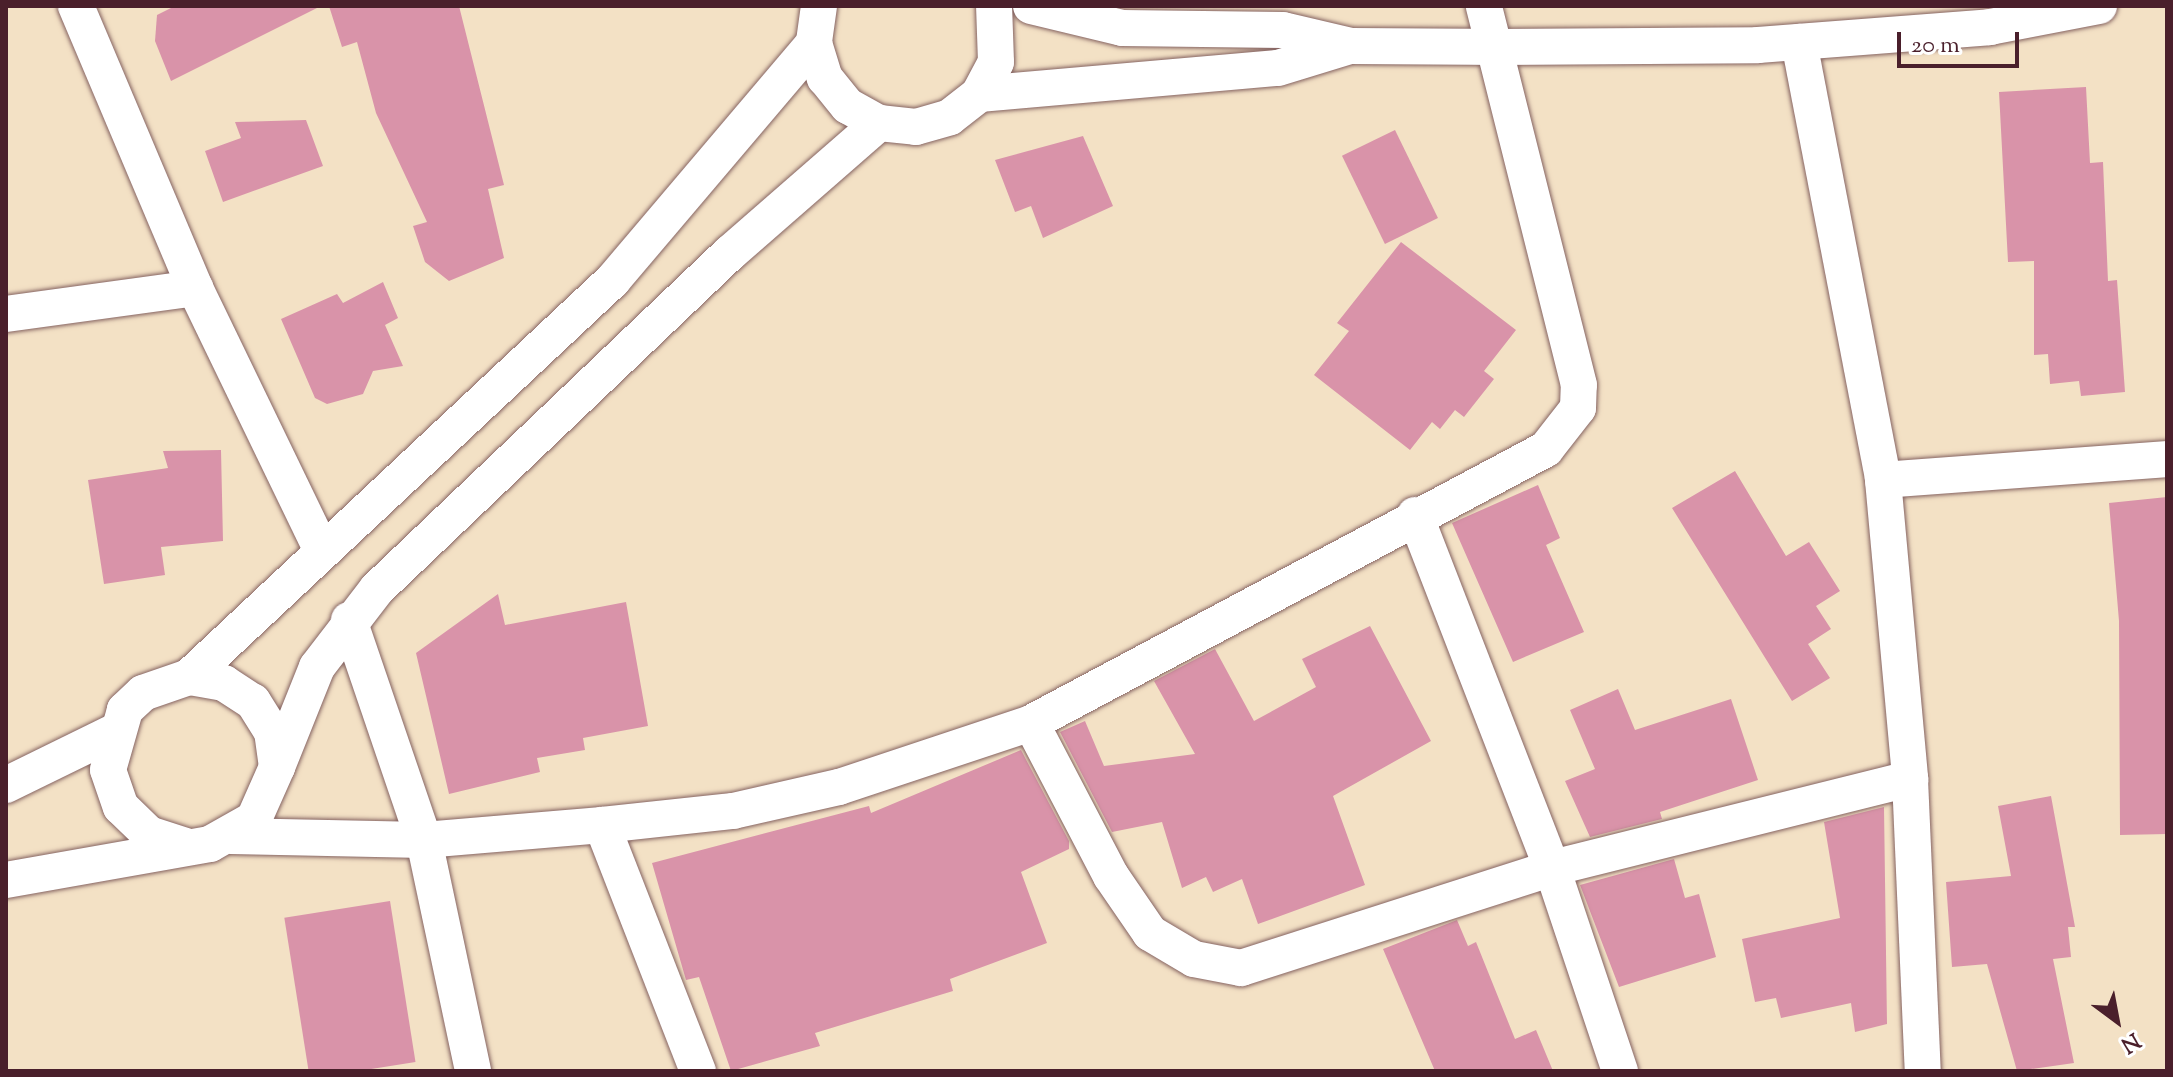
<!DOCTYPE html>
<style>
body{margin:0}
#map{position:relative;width:2173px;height:1077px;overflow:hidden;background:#f3e1c5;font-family:"Sorts Mill Goudy",serif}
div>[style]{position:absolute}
.building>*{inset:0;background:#d993a9;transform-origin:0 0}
.roads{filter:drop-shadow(0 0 2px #856361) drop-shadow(0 0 2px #856361)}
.minor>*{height:36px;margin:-18px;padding:0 18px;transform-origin:18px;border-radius:18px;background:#fff}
span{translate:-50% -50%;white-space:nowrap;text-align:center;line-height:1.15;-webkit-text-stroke:6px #fff;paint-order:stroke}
.frame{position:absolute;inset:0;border:8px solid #4a1f2b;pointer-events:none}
.north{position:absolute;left:2077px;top:981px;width:80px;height:80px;-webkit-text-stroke:6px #fff;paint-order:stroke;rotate:148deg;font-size:22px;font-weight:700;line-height:32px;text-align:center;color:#4a1f2b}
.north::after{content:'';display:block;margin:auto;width:28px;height:36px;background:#4a1f2b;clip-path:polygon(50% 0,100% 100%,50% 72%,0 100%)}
.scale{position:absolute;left:1897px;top:32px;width:122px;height:36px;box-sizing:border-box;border:4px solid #4a1f2b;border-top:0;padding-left:10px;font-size:24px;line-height:28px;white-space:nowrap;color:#4a1f2b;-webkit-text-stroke:6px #fff;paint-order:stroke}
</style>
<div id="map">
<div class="building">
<div style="clip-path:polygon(175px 6px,321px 6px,171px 81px,155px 41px,157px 15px)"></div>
<div style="clip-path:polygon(329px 6px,459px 6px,504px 185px,488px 189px,504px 258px,449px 281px,425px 262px,413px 226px,427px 222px,376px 113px,357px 42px,342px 47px)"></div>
<div style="clip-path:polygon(2086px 87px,2090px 163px,2103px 162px,2108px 281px,2117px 280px,2125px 392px,2081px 396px,2079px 381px,2050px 384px,2048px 354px,2034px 355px,2034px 261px,2008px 262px,1999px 92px)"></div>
<div style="clip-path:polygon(306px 120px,323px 166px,223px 202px,205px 151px,241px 138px,235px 122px)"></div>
<div style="left:1395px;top:130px;width:98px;height:59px;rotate:64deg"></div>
<div style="clip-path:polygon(1083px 136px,1113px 206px,1043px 238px,1031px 206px,1015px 212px,995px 160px)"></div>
<div style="clip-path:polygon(1401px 242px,1516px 330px,1484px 371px,1494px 379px,1464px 417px,1455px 410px,1440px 429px,1432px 422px,1410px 450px,1314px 375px,1349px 331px,1337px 323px)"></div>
<div style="clip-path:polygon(383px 282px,398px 318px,385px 325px,403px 366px,373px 371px,363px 394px,327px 404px,315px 398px,281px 319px,337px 294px,343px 303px)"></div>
<div style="clip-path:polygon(221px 450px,223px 541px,161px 547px,165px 575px,104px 584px,88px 480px,168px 468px,163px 451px)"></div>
<div style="clip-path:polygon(1735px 471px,1786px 556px,1809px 542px,1840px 591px,1816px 606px,1831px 629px,1808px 644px,1830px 678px,1792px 701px,1672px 508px)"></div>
<div style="clip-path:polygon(1538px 485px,1560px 538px,1546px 545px,1584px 632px,1513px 662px,1452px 523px)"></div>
<div style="clip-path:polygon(2167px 497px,2167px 834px,2120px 835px,2119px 621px,2109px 503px)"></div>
<div style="clip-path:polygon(498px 594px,505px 625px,626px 602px,648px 726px,583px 738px,585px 750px,537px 758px,540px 772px,449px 794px,416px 653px)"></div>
<div style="clip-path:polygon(1370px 626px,1431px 741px,1333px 796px,1365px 885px,1258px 924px,1242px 879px,1213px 892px,1206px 877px,1182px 888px,1162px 822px,1112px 832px,1060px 732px,1085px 721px,1104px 766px,1195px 754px,1154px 681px,1215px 649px,1254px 721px,1316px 687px,1302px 659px)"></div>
<div style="clip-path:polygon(1618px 689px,1635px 730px,1731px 699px,1758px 780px,1660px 812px,1662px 819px,1590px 837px,1565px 781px,1595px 769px,1570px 710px)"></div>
<div style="clip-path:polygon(1021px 750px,1069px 841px,1069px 849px,1021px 872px,1047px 943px,950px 979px,953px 991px,815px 1033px,820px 1046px,731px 1071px,699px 977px,686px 980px,652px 863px,869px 806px,871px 813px)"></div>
<div style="clip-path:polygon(2051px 796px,2075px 927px,2068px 927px,2071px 957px,2053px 959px,2074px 1063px,2017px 1071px,1987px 964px,1952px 967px,1946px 882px,2011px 876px,1998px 806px)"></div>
<div style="clip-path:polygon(1884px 807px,1887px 1024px,1855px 1032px,1851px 1003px,1781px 1018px,1776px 998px,1755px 1002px,1742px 939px,1840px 918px,1824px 822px)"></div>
<div style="clip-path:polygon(1674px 859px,1685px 898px,1699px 894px,1716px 957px,1619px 987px,1580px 885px)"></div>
<div style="left:390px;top:901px;width:163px;height:107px;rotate:81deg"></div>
<div style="clip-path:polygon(1457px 920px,1468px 946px,1476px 942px,1515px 1039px,1536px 1030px,1553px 1071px,1435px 1071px,1383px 949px)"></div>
</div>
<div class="roads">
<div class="minor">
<div style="left:76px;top:6px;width:306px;rotate:67.1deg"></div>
<div style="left:195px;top:288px;width:290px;rotate:64.2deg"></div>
<div style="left:819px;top:6px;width:37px;rotate:98deg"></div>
<div style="left:814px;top:43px;width:37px;rotate:73deg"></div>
<div style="left:825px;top:78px;width:36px;rotate:51deg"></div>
<div style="left:848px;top:106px;width:35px;rotate:29deg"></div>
<div style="left:879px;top:123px;width:37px;rotate:6deg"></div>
<div style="left:916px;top:127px;width:35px;rotate:-16deg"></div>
<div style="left:950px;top:117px;width:37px;rotate:-38deg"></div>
<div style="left:979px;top:94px;width:36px;rotate:-62deg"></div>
<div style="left:996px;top:62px;width:56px;rotate:-92deg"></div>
<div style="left:1031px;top:6px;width:94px;rotate:13.6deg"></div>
<div style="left:1122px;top:28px;width:161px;rotate:0.7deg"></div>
<div style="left:1283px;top:30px;width:70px;rotate:13.2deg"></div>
<div style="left:1351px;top:46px;width:146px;rotate:0.4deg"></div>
<div style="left:1497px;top:47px;width:261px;rotate:-0.4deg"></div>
<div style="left:1758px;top:45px;width:233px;rotate:-4.4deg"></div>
<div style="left:1990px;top:27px;width:111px;rotate:-10.9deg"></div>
<div style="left:1799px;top:42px;width:446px;rotate:79.1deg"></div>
<div style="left:1883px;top:480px;width:300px;rotate:84.8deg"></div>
<div style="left:1910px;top:779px;width:292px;rotate:87.5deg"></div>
<div style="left:979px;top:94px;width:300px;rotate:-5deg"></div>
<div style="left:1278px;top:68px;width:75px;rotate:-17deg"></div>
<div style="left:6px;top:314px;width:191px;rotate:-7.8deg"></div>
<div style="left:1883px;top:480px;width:285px;rotate:-4.2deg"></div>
<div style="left:1415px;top:515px;width:379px;rotate:68.8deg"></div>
<div style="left:1552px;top:868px;width:214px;rotate:71.5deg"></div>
<div style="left:349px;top:620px;width:232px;rotate:71.2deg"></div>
<div style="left:424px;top:840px;width:236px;rotate:78deg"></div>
<div style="left:189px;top:677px;width:581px;rotate:-43.12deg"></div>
<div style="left:613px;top:280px;width:311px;rotate:-49.7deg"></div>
<div style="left:1031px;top:723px;width:173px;rotate:62.4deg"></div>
<div style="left:1111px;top:876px;width:69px;rotate:55.6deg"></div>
<div style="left:1150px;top:933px;width:51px;rotate:30.6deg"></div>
<div style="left:1194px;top:959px;width:48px;rotate:10.8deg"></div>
<div style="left:1241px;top:968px;width:327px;rotate:-17.8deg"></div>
<div style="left:1552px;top:868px;width:369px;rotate:-14deg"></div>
<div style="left:277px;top:767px;width:108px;rotate:-68.2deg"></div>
<div style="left:317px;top:667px;width:98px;rotate:-52.4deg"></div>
<div style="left:377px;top:589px;width:487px;rotate:-43.6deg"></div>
<div style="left:730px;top:253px;width:198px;rotate:-41.1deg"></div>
<div style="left:6px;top:785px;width:120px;rotate:-26.1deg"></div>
<div style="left:602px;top:825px;width:264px;rotate:68.7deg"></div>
<div style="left:231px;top:836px;width:193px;rotate:1.2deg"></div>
<div style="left:424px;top:840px;width:179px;rotate:-4.8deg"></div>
<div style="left:602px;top:825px;width:132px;rotate:-6.1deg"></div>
<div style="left:733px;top:811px;width:109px;rotate:-12.8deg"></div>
<div style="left:839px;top:787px;width:202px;rotate:-18.4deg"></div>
<div style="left:1031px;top:723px;width:583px;rotate:-28.01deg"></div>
<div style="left:1546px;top:449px;width:52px;rotate:-52deg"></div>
<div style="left:1578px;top:408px;width:23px;rotate:-88deg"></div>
<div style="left:1579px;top:385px;width:391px;rotate:-104.1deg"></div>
<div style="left:6px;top:880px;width:207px;rotate:-10deg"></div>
<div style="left:210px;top:844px;width:51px;rotate:-29.6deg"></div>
<div style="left:254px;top:819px;width:57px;rotate:-66.1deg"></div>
<div style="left:277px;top:767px;width:35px;rotate:-98deg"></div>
<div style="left:272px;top:732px;width:36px;rotate:-122deg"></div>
<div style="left:253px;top:702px;width:35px;rotate:-147deg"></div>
<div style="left:224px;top:683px;width:36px;rotate:-170deg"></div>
<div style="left:189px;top:677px;width:49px;rotate:160.8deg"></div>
<div style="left:143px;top:693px;width:25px;rotate:137deg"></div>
<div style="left:125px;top:710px;width:62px;rotate:105.8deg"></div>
<div style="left:108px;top:770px;width:39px;rotate:71deg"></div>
<div style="left:121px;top:807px;width:39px;rotate:44deg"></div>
<div style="left:149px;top:834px;width:39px;rotate:18deg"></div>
</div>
</div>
<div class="frame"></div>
<div class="north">N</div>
<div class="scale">20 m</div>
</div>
